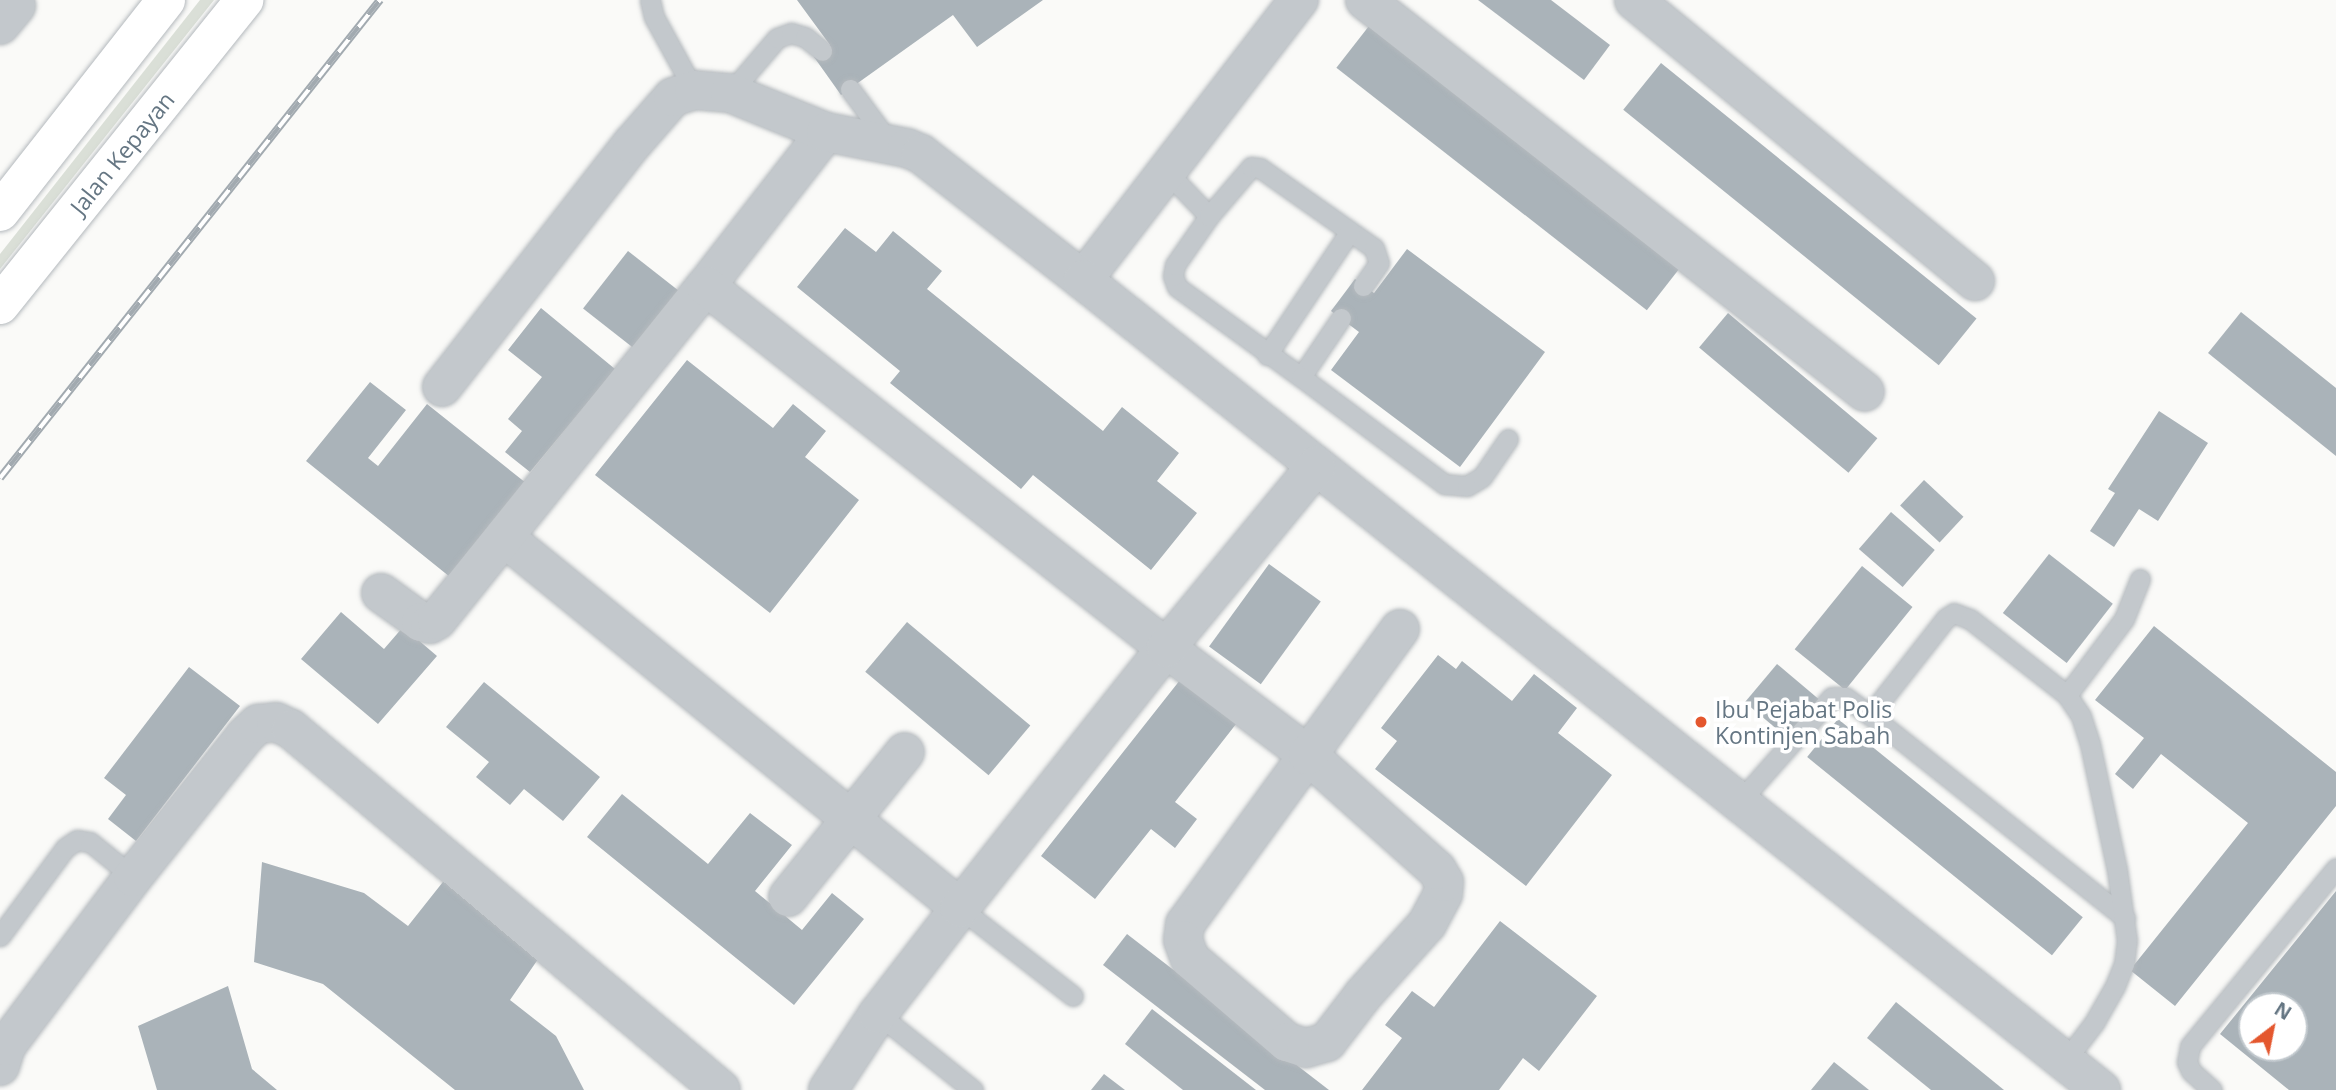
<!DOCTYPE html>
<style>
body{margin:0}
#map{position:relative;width:2336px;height:1090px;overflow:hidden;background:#fafaf8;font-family:"Open Sans",sans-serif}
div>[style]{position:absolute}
.green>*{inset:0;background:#dadfd7}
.building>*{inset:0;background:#aab3b9;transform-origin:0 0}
.roads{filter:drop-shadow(0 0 2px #b4b9bd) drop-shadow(0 0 2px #b4b9bd)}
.service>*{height:19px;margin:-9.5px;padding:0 9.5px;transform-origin:9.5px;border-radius:9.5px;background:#c3c8cc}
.minor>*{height:38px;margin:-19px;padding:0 19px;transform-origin:19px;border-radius:19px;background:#c3c8cc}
.trunk>*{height:38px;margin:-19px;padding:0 19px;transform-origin:19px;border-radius:19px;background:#fff}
.rail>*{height:8px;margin-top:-4px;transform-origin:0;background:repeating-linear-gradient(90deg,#fff 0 16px,#a2aab0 0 32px);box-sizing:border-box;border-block:2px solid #a2aab0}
.dots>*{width:19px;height:19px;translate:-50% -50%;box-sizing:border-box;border:4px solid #fff;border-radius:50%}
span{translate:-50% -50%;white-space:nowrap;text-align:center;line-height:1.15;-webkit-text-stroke:7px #fff;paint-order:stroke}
.street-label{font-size:23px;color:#657683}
.poi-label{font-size:23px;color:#657683}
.left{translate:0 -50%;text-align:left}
.north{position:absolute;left:2238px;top:992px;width:70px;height:70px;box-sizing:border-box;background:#fff;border:2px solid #c1c8cd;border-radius:50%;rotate:32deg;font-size:19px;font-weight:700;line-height:28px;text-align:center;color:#657683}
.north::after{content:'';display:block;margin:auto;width:24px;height:32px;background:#e4572e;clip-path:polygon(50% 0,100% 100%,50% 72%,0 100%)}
</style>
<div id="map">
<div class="green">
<div style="clip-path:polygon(200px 0,214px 0,0 269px,0 254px)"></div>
</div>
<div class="building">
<div style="clip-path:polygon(797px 0,1043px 0,977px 47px,953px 15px,841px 95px,814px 57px,830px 45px)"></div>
<div style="clip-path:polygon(1478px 0,1551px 0,1610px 45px,1584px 80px)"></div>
<div style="left:1369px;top:26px;width:394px;height:53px;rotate:38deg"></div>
<div style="left:1661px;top:63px;width:406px;height:60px;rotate:39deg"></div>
<div style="clip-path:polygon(845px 228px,876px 252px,893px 231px,942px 271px,927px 289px,1103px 431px,1122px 407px,1179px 453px,1157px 481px,1197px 513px,1151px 570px,1033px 475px,1021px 489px,890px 383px,900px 371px,797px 287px)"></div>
<div style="clip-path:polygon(1407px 249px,1545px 352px,1460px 467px,1331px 370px,1359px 332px,1331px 311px,1355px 279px,1374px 293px)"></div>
<div style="left:628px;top:251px;width:66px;height:73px;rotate:38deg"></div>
<div style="clip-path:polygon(541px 308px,615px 369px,530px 472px,505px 452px,522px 431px,508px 419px,542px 377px,508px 350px)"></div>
<div style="clip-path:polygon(2241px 312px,2336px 388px,2336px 456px,2208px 353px)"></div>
<div style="left:1728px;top:313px;width:195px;height:45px;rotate:40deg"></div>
<div style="clip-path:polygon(687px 360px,773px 428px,793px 404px,826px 431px,805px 457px,859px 500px,770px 613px,595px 475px)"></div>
<div style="clip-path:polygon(370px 382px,406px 410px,368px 458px,378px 466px,427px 404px,526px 483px,450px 577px,306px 461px)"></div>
<div style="clip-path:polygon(2159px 411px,2208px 443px,2158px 521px,2139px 509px,2114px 547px,2090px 531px,2115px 493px,2108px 489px)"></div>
<div style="left:1924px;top:480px;width:54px;height:35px;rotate:43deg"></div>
<div style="left:1891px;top:512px;width:58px;height:49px;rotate:41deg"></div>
<div style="left:2049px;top:554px;width:81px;height:75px;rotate:38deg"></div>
<div style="left:1269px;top:564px;width:64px;height:102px;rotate:36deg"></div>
<div style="left:1862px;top:566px;width:65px;height:107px;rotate:39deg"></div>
<div style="clip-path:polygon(341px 612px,384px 649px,403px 627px,437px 656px,378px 724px,301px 659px)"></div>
<div style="left:907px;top:622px;width:161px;height:65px;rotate:40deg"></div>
<div style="clip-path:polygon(2154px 626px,2336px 772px,2336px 806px,2175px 1006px,2130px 970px,2248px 823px,2161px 754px,2133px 789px,2115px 774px,2144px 738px,2095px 700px)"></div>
<div style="clip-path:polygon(1438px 655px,1456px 669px,1462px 661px,1512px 701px,1534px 674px,1577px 708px,1558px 733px,1612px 775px,1526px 886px,1375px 769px,1397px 741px,1381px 728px)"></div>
<div style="left:1777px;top:664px;width:57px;height:50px;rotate:40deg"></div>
<div style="clip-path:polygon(189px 667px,240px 706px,136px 841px,108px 819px,126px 795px,104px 778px)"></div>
<div style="clip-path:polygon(1184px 675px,1240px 719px,1175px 802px,1197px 819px,1175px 848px,1151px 829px,1095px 899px,1041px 856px)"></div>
<div style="clip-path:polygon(484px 682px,600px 777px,563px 821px,524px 789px,510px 805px,476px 777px,489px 762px,446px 727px)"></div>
<div style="left:1838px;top:719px;width:315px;height:49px;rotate:39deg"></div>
<div style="clip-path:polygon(622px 794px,708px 864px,750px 813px,792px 845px,755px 891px,802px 930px,832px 893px,864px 919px,794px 1005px,587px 837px)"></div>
<div style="clip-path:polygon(262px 862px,364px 893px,408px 926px,450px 873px,545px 949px,510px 1000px,556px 1036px,584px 1090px,455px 1090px,323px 984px,254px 962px)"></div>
<div style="clip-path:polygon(evenodd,2336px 891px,2336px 1090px,2289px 1090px,2220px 1034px,2336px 891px,2252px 1006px,2294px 1006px,2294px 1048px,2252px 1048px,2252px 1006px)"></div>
<div style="clip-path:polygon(1500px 921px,1597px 996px,1539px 1071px,1523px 1058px,1499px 1090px,1362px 1090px,1402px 1038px,1385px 1025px,1412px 991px,1434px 1007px)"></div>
<div style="clip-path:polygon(1127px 934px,1329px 1090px,1265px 1090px,1103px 965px)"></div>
<div style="clip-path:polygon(228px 986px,252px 1069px,277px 1090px,157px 1090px,138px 1026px)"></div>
<div style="clip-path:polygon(1896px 1002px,2004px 1090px,1931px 1090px,1867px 1038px)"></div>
<div style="clip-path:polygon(1152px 1009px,1256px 1090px,1183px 1090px,1125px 1044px)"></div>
<div style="clip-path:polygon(1834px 1062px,1869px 1090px,1811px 1090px)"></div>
<div style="clip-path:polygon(1104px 1074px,1125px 1090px,1091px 1090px)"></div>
</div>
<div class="roads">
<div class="service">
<div style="left:650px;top:0;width:17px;rotate:77deg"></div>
<div style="left:654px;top:17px;width:83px;rotate:61.3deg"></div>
<div style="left:850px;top:89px;width:66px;rotate:53.7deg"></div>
<div style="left:730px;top:93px;width:72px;rotate:-49.5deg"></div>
<div style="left:777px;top:38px;width:15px;rotate:-20deg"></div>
<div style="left:791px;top:33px;width:15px;rotate:16deg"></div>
<div style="left:805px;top:37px;width:22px;rotate:39deg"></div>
<div style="left:1166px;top:171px;width:62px;rotate:46.3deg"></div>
<div style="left:1341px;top:318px;width:71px;rotate:124.1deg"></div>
<div style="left:1301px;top:377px;width:153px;rotate:-144deg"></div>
<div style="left:1177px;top:287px;width:12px;rotate:-110deg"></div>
<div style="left:1173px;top:276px;width:11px;rotate:-80deg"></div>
<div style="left:1175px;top:265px;width:60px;rotate:-55.2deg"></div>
<div style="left:1209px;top:216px;width:65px;rotate:-49.4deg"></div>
<div style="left:1251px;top:167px;width:9px;rotate:6deg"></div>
<div style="left:1260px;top:168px;width:139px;rotate:35.1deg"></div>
<div style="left:1374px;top:248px;width:16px;rotate:72deg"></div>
<div style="left:1379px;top:263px;width:28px;rotate:125deg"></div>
<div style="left:1267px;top:355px;width:149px;rotate:-56.2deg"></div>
<div style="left:1301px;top:377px;width:179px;rotate:36.8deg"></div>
<div style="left:1444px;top:484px;width:23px;rotate:5deg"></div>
<div style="left:1467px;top:486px;width:17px;rotate:-31deg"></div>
<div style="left:1482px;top:477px;width:46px;rotate:-55.6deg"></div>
<div style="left:1870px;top:715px;width:326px;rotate:38.5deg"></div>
<div style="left:1739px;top:802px;width:140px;rotate:-48.5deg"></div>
<div style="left:1832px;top:697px;width:13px"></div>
<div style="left:1845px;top:697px;width:31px;rotate:36deg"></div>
<div style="left:1870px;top:715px;width:123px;rotate:-51.9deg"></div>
<div style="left:1946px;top:618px;width:9px;rotate:-32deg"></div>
<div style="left:1954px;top:613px;width:17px;rotate:21deg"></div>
<div style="left:1970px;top:619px;width:123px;rotate:38.1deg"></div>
<div style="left:960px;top:908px;width:143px;rotate:37.9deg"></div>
<div style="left:0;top:936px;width:109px;rotate:-53.5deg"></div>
<div style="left:65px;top:848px;width:14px;rotate:-34deg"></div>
<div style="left:77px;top:840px;width:13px;rotate:9deg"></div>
<div style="left:90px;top:842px;width:55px;rotate:39.1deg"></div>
<div style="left:878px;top:1014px;width:122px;rotate:38.7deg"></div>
<div style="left:2065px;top:1061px;width:48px;rotate:-52.7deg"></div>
<div style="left:2094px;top:1023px;width:43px;rotate:-60.4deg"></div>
<div style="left:2115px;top:986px;width:24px;rotate:-68deg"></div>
<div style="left:2124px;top:964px;width:23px;rotate:-83deg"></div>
<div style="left:2127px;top:941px;width:72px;rotate:-98deg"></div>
<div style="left:2117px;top:870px;width:129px;rotate:-102.1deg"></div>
<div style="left:2090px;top:744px;width:29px;rotate:-108deg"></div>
<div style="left:2081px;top:716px;width:25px;rotate:-124deg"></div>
<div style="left:2067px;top:695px;width:95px;rotate:-53.1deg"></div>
<div style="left:2124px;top:619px;width:43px;rotate:-68.2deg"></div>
<div style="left:2212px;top:1090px;width:28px;rotate:-138deg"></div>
<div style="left:2191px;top:1071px;width:10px;rotate:-114deg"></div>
<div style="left:2187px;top:1062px;width:16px;rotate:-79deg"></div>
<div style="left:2190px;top:1046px;width:230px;rotate:-50.6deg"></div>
</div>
<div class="minor">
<div style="left:1365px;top:0;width:635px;rotate:38.1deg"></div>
<div style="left:1634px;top:0;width:442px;rotate:39.5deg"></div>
<div style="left:0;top:25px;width:25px;rotate:-50deg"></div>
<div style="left:1083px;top:280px;width:354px;rotate:-52.4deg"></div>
<div style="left:706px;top:286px;width:195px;rotate:-52.1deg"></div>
<div style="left:442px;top:387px;width:308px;rotate:-52deg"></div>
<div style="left:632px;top:144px;width:62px;rotate:-48.9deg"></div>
<div style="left:673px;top:97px;width:22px;rotate:-18deg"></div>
<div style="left:694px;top:90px;width:36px;rotate:5deg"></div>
<div style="left:730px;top:93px;width:104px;rotate:22.1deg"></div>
<div style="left:826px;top:132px;width:83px;rotate:11.2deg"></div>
<div style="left:907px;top:148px;width:15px;rotate:23deg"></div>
<div style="left:921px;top:154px;width:205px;rotate:37.9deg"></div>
<div style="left:1083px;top:280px;width:1301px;rotate:38.51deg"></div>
<div style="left:504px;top:537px;width:588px;rotate:39.13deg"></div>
<div style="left:381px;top:593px;width:49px;rotate:35.9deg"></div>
<div style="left:421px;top:622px;width:9px;rotate:13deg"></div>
<div style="left:430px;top:624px;width:8px;rotate:-30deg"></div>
<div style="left:437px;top:620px;width:429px;rotate:-51.2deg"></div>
<div style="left:706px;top:286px;width:585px;rotate:38.2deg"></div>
<div style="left:1166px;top:648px;width:178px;rotate:37deg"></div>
<div style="left:1308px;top:755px;width:209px;rotate:126deg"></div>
<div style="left:1185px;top:924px;width:16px;rotate:97deg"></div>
<div style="left:1183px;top:940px;width:20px;rotate:70deg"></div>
<div style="left:1190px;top:959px;width:128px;rotate:40.6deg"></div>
<div style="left:1287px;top:1042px;width:20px;rotate:18deg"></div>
<div style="left:1306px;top:1048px;width:22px;rotate:-16deg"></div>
<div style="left:1327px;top:1042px;width:59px;rotate:-52.5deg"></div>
<div style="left:1363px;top:995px;width:96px;rotate:-48deg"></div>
<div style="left:1427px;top:924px;width:34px;rotate:-62deg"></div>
<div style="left:1443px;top:894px;width:12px;rotate:-85deg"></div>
<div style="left:1444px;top:882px;width:14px;rotate:-120deg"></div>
<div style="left:1437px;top:870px;width:173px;rotate:-138.3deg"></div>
<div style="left:1308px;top:755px;width:156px;rotate:-53.9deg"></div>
<div style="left:788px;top:897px;width:186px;rotate:-51.1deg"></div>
<div style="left:0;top:1066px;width:21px;rotate:-73deg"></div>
<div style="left:6px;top:1046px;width:211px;rotate:-53.1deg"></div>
<div style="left:133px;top:877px;width:180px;rotate:-51.5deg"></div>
<div style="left:245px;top:736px;width:18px;rotate:-43deg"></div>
<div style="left:258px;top:724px;width:18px;rotate:-6deg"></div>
<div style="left:276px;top:722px;width:17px;rotate:25deg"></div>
<div style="left:291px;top:729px;width:561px;rotate:40.01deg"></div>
<div style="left:828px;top:1090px;width:91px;rotate:-56.7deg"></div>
<div style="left:878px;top:1014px;width:134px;rotate:-52.3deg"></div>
<div style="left:960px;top:908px;width:332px;rotate:-51.6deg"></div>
<div style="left:1166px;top:648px;width:236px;rotate:-50.5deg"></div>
</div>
<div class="trunk">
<div style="left:0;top:212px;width:269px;rotate:-51.9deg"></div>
<div style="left:0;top:305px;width:391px;rotate:-51.3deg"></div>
</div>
</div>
<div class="rail">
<div style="left:0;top:478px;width:611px;rotate:-51.52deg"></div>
</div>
<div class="dots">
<div style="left:1701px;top:722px;background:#e4572e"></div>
</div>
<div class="street-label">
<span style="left:122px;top:153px;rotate:-51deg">Jalan Kepayan</span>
</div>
<div class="poi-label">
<span class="left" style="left:1715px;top:722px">Ibu Pejabat Polis<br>Kontinjen Sabah</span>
</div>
<div class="north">N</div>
</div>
